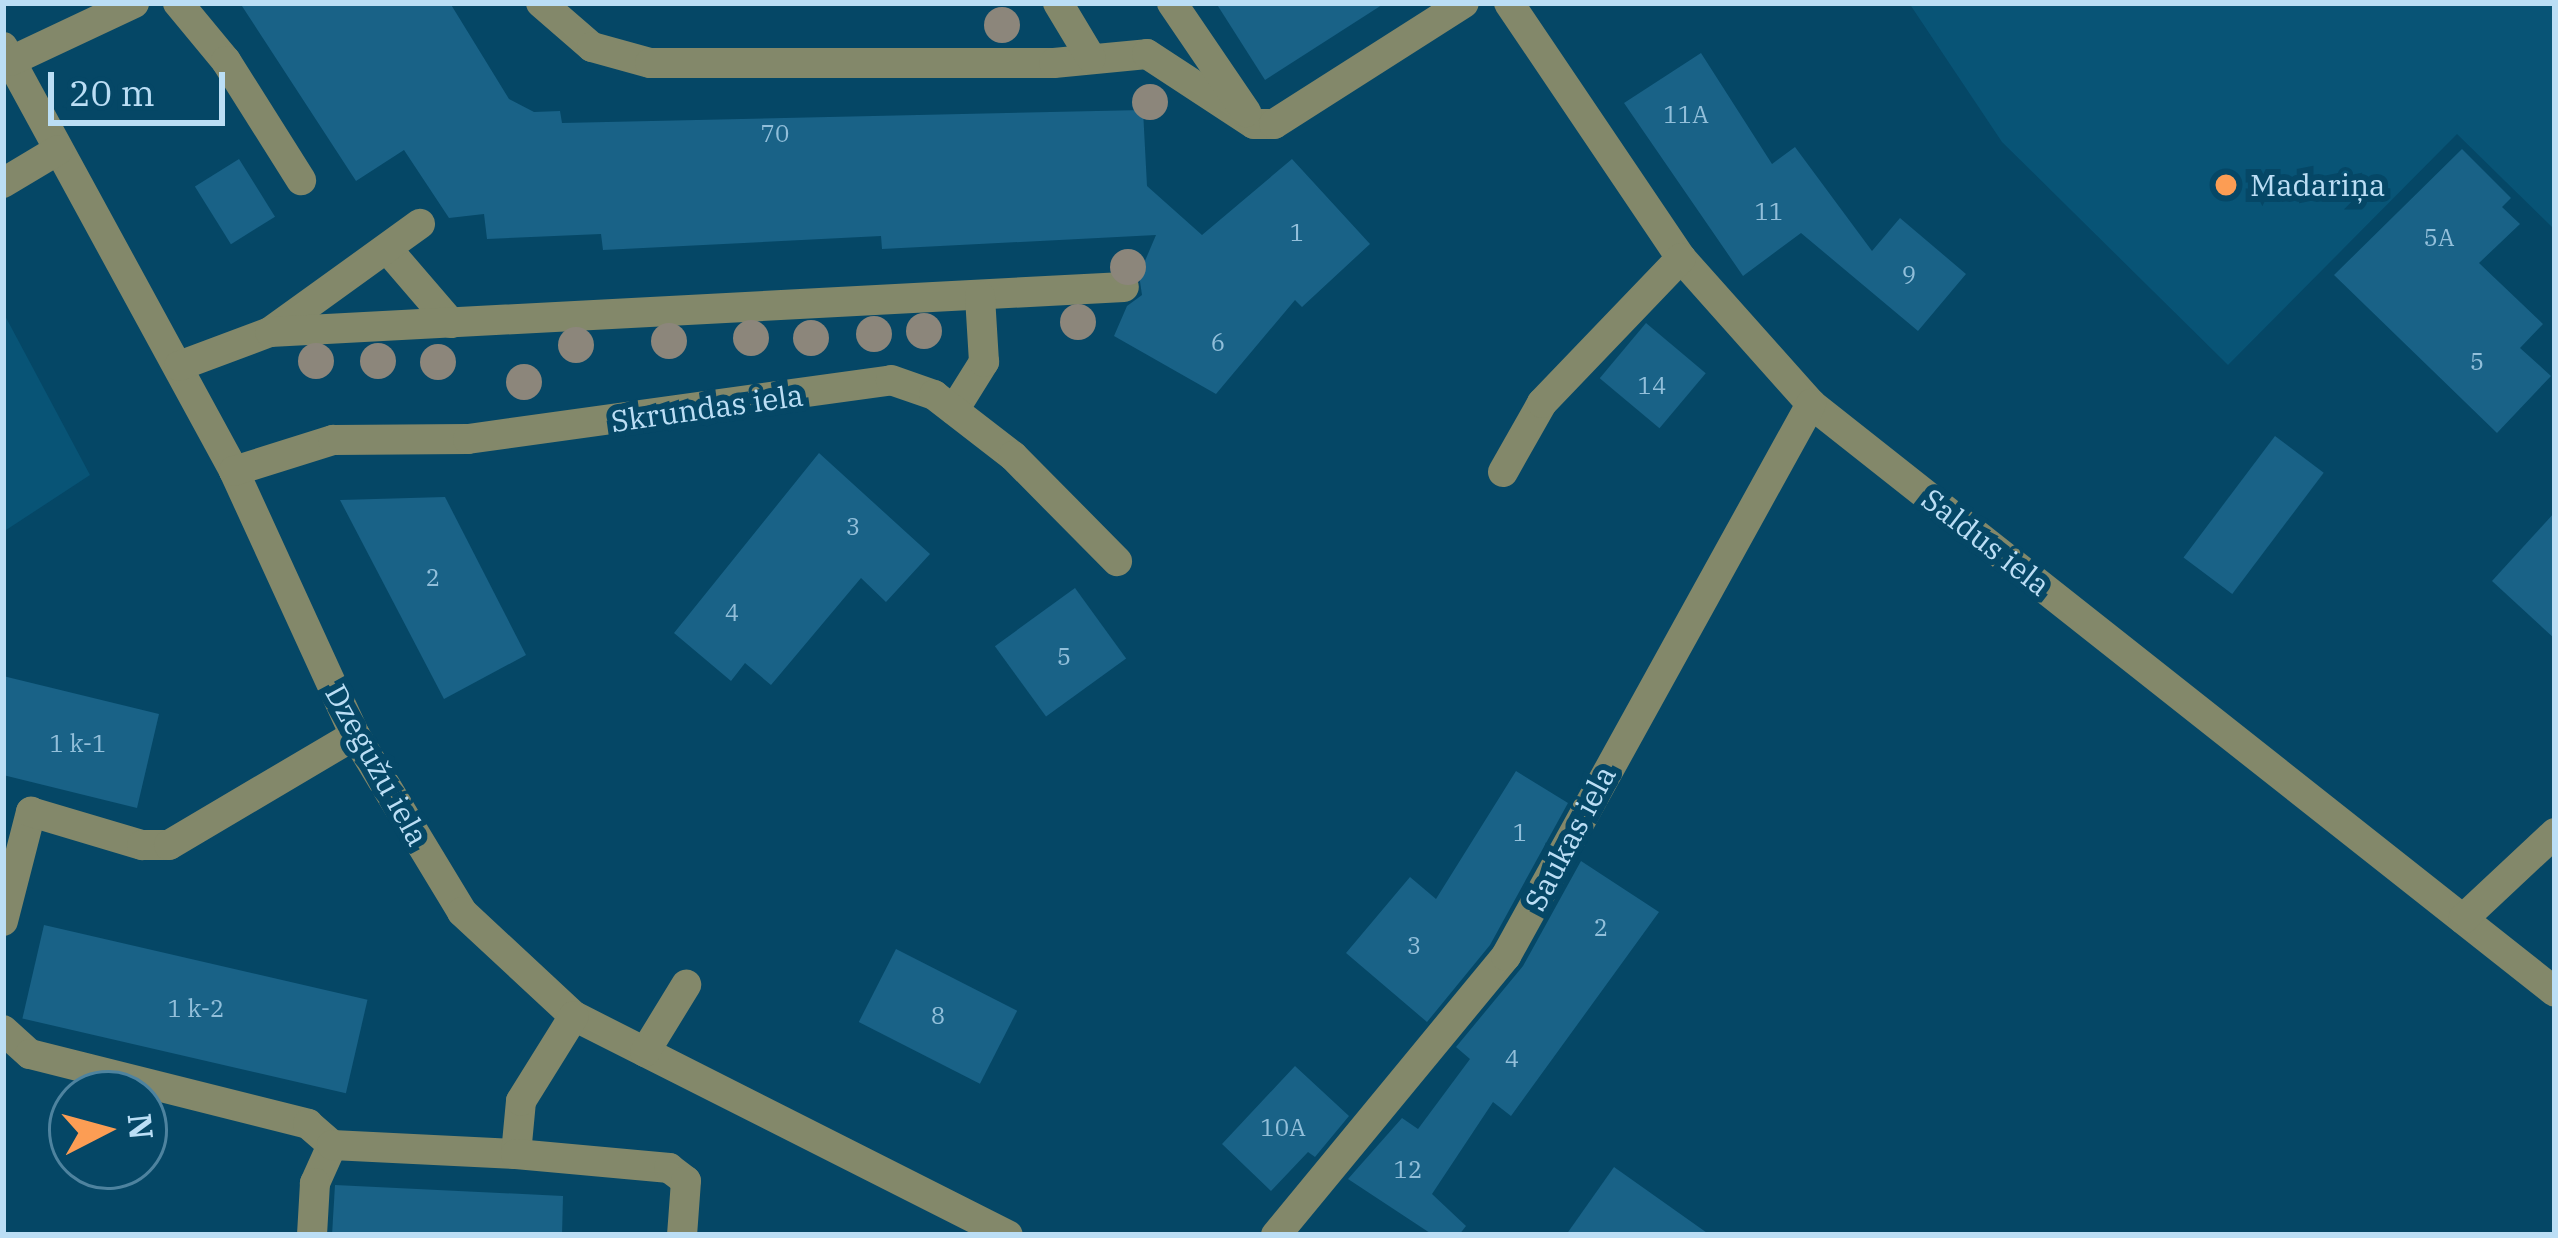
<!DOCTYPE html>
<meta charset="utf-8">
<style>
body{margin:0}
#map{position:relative;width:2558px;height:1238px;overflow:hidden;background:#054766;font-family:"IBM Plex Serif",serif}
div>[style]{position:absolute}
.built>*{inset:0;background:#085476}
.building>*{inset:0;background:#196287;transform-origin:0 0}
.minor>*{height:30px;margin:-15px;padding:0 15px;transform-origin:15px;border-radius:15px;background:#83886a}
.trees>*{width:36px;height:36px;margin:-18px;border-radius:50%;background:#8c867b}
.dots>*{width:33px;height:33px;translate:-50% -50%;box-sizing:border-box;border:6px solid #054766;border-radius:50%}
span{translate:-50% -50%;white-space:nowrap;text-align:center;line-height:1.15;-webkit-text-stroke:12px #054766;paint-order:stroke}
.number-label{font-size:24px;color:#92bfda}
.number-label span{-webkit-text-stroke-width:0}
.poi-label{font-size:30px;color:#bbdef5}
.left{translate:0 -50%;text-align:left}
.street-label{font-size:30px;color:#bbdef5}
.frame{position:absolute;inset:0;border:6px solid #bbdef5;pointer-events:none}
.north{position:absolute;left:48px;top:1070px;width:120px;height:120px;box-sizing:border-box;background:#054766;border:3px solid #4e839f;border-radius:50%;rotate:84deg;font-size:33px;font-weight:700;line-height:48px;text-align:center;color:#bbdef5}
.north::after{content:'';display:block;margin:auto;width:42px;height:54px;background:#fc9d54;clip-path:polygon(50% 0,100% 100%,50% 72%,0 100%)}
.scale{position:absolute;left:48px;top:72px;width:177px;height:54px;box-sizing:border-box;border:6px solid #bbdef5;border-top:0;padding-left:15px;font-size:36px;line-height:42px;white-space:nowrap;color:#bbdef5;-webkit-text-stroke:9px #054766;paint-order:stroke}
</style>
<div id="map">
<div class="built">
<div style="clip-path:polygon(1909px 3px,2555px 3px,2555px 230px,2457px 134px,2228px 365px,2002px 142px)"></div>
<div style="clip-path:polygon(3px 312px,90px 475px,3px 532px)"></div>
</div>
<div class="building">
<div style="clip-path:polygon(240px 3px,450px 3px,509px 99px,534px 112px,560px 111px,562px 123px,1143px 110px,1147px 186px,1202px 235px,1292px 159px,1370px 244px,1302px 307px,1295px 300px,1216px 394px,1114px 336px,1127px 306px,1142px 295px,1139px 275px,1156px 235px,882px 249px,881px 236px,603px 250px,601px 234px,487px 239px,484px 214px,449px 218px,404px 150px,356px 181px)"></div>
<div style="clip-path:polygon(1216px 3px,1385px 3px,1265px 80px)"></div>
<div style="clip-path:polygon(1701px 53px,1772px 164px,1795px 147px,1872px 251px,1900px 218px,1966px 274px,1918px 331px,1801px 233px,1743px 276px,1624px 103px)"></div>
<div style="clip-path:polygon(2462px 149px,2511px 198px,2502px 207px,2520px 224px,2479px 263px,2543px 324px,2520px 348px,2551px 376px,2497px 433px,2334px 275px)"></div>
<div style="left:239px;top:159px;width:68px;height:52px;rotate:58deg"></div>
<div style="left:1646px;top:323px;width:78px;height:72px;rotate:40deg"></div>
<div style="left:2275px;top:436px;width:61px;height:152px;rotate:37deg"></div>
<div style="clip-path:polygon(819px 453px,930px 554px,886px 602px,861px 578px,771px 685px,745px 663px,731px 681px,674px 633px)"></div>
<div style="clip-path:polygon(445px 497px,526px 655px,444px 699px,340px 500px)"></div>
<div style="clip-path:polygon(2555px 512px,2555px 639px,2492px 581px)"></div>
<div style="left:1075px;top:588px;width:87px;height:99px;rotate:54deg"></div>
<div style="clip-path:polygon(3px 676px,159px 714px,137px 808px,3px 775px)"></div>
<div style="clip-path:polygon(1516px 771px,1568px 803px,1490px 945px,1427px 1022px,1346px 953px,1410px 877px,1436px 899px)"></div>
<div style="clip-path:polygon(1581px 861px,1659px 912px,1511px 1116px,1493px 1102px,1432px 1194px,1466px 1226px,1459px 1235px,1433px 1235px,1348px 1179px,1402px 1118px,1418px 1129px,1470px 1059px,1456px 1047px,1523px 966px)"></div>
<div style="left:44px;top:925px;width:332px;height:96px;rotate:13deg"></div>
<div style="left:896px;top:949px;width:136px;height:82px;rotate:27deg"></div>
<div style="clip-path:polygon(1295px 1066px,1349px 1116px,1315px 1157px,1308px 1152px,1271px 1191px,1222px 1144px)"></div>
<div style="clip-path:polygon(1614px 1167px,1710px 1235px,1566px 1235px)"></div>
<div style="clip-path:polygon(335px 1185px,563px 1196px,562px 1235px,332px 1235px)"></div>
</div>
<div class="minor">
<div style="left:178px;top:3px;width:75px;rotate:50.4deg"></div>
<div style="left:226px;top:61px;width:141px;rotate:57.8deg"></div>
<div style="left:541px;top:3px;width:67px;rotate:40.8deg"></div>
<div style="left:592px;top:47px;width:60px;rotate:15.4deg"></div>
<div style="left:650px;top:63px;width:404px"></div>
<div style="left:1054px;top:63px;width:93px;rotate:-5.5deg"></div>
<div style="left:1147px;top:54px;width:128px;rotate:33.2deg"></div>
<div style="left:1254px;top:124px;width:20px"></div>
<div style="left:1274px;top:124px;width:225px;rotate:-32.5deg"></div>
<div style="left:1058px;top:3px;width:64px;rotate:59deg"></div>
<div style="left:1172px;top:3px;width:132px;rotate:55.8deg"></div>
<div style="left:1509px;top:3px;width:308px;rotate:56deg"></div>
<div style="left:1681px;top:258px;width:195px;rotate:48.3deg"></div>
<div style="left:1811px;top:404px;width:948px;rotate:38.32deg"></div>
<div style="left:3px;top:47px;width:483px;rotate:61.4deg"></div>
<div style="left:234px;top:471px;width:290px;rotate:65.4deg"></div>
<div style="left:355px;top:735px;width:207px;rotate:58.8deg"></div>
<div style="left:462px;top:912px;width:153px;rotate:42.9deg"></div>
<div style="left:574px;top:1016px;width:486px;rotate:26.8deg"></div>
<div style="left:11px;top:61px;width:136px;rotate:-25.2deg"></div>
<div style="left:3px;top:183px;width:64px;rotate:-31deg"></div>
<div style="left:389px;top:251px;width:95px;rotate:49.3deg"></div>
<div style="left:270px;top:332px;width:185px;rotate:-35.8deg"></div>
<div style="left:179px;top:366px;width:97px;rotate:-20.5deg"></div>
<div style="left:270px;top:332px;width:855px;rotate:-3.02deg"></div>
<div style="left:954px;top:410px;width:57px;rotate:-58deg"></div>
<div style="left:984px;top:362px;width:66px;rotate:-93.5deg"></div>
<div style="left:234px;top:471px;width:104px;rotate:-17.4deg"></div>
<div style="left:333px;top:440px;width:135px;rotate:-0.4deg"></div>
<div style="left:468px;top:439px;width:427px;rotate:-7.9deg"></div>
<div style="left:891px;top:380px;width:46px;rotate:19.2deg"></div>
<div style="left:934px;top:395px;width:100px;rotate:37.7deg"></div>
<div style="left:1013px;top:456px;width:148px;rotate:45.3deg"></div>
<div style="left:1503px;top:472px;width:79px;rotate:-60.5deg"></div>
<div style="left:1542px;top:403px;width:201px;rotate:-46.2deg"></div>
<div style="left:2463px;top:919px;width:126px;rotate:-43.1deg"></div>
<div style="left:3px;top:921px;width:113px;rotate:-75.6deg"></div>
<div style="left:31px;top:812px;width:116px;rotate:16.6deg"></div>
<div style="left:142px;top:845px;width:27px"></div>
<div style="left:169px;top:845px;width:216px;rotate:-30.6deg"></div>
<div style="left:3px;top:1030px;width:36px;rotate:42deg"></div>
<div style="left:30px;top:1054px;width:287px;rotate:14.1deg"></div>
<div style="left:308px;top:1124px;width:32px;rotate:41deg"></div>
<div style="left:332px;top:1145px;width:42px;rotate:114.1deg"></div>
<div style="left:315px;top:1183px;width:52px;rotate:93.3deg"></div>
<div style="left:645px;top:1052px;width:79px;rotate:-58.5deg"></div>
<div style="left:332px;top:1145px;width:184px;rotate:2.8deg"></div>
<div style="left:516px;top:1154px;width:53px;rotate:-84.6deg"></div>
<div style="left:521px;top:1101px;width:100px;rotate:-58.1deg"></div>
<div style="left:516px;top:1154px;width:154px;rotate:5.2deg"></div>
<div style="left:669px;top:1168px;width:21px;rotate:37deg"></div>
<div style="left:686px;top:1181px;width:54px;rotate:94.2deg"></div>
<div style="left:1276px;top:1235px;width:362px;rotate:-50.5deg"></div>
<div style="left:1506px;top:956px;width:631px;rotate:-61.08deg"></div>
</div>
<div class="trees">
<div style="left:1002px;top:25px"></div>
<div style="left:1150px;top:102px"></div>
<div style="left:1128px;top:267px"></div>
<div style="left:1078px;top:322px"></div>
<div style="left:924px;top:331px"></div>
<div style="left:874px;top:334px"></div>
<div style="left:751px;top:338px"></div>
<div style="left:811px;top:338px"></div>
<div style="left:669px;top:341px"></div>
<div style="left:576px;top:345px"></div>
<div style="left:316px;top:361px"></div>
<div style="left:378px;top:361px"></div>
<div style="left:438px;top:362px"></div>
<div style="left:524px;top:382px"></div>
</div>
<div class="dots">
<div style="left:2226px;top:185px;background:#fc9d54"></div>
</div>
<div class="number-label">
<span style="left:1686px;top:115px">11A</span>
<span style="left:775px;top:134px">70</span>
<span style="left:1769px;top:212px">11</span>
<span style="left:1297px;top:233px">1</span>
<span style="left:2439px;top:238px">5A</span>
<span style="left:1909px;top:275px">9</span>
<span style="left:1218px;top:343px">6</span>
<span style="left:2477px;top:362px">5</span>
<span style="left:1652px;top:386px">14</span>
<span style="left:853px;top:527px">3</span>
<span style="left:433px;top:578px">2</span>
<span style="left:732px;top:613px">4</span>
<span style="left:1064px;top:657px">5</span>
<span style="left:78px;top:744px">1 k-1</span>
<span style="left:1520px;top:833px">1</span>
<span style="left:1601px;top:928px">2</span>
<span style="left:1414px;top:946px">3</span>
<span style="left:196px;top:1009px">1 k-2</span>
<span style="left:938px;top:1016px">8</span>
<span style="left:1512px;top:1059px">4</span>
<span style="left:1283px;top:1128px">10A</span>
<span style="left:1408px;top:1170px">12</span>
</div>
<div class="poi-label">
<span class="left" style="left:2250px;top:185px">Madariņa</span>
</div>
<div class="street-label">
<span style="left:707px;top:408px;rotate:-8deg">Skrundas iela</span>
<span style="left:1986px;top:542px;rotate:38deg">Saldus iela</span>
<span style="left:377px;top:765px;rotate:61deg">Dzegužu iela</span>
<span style="left:1570px;top:838px;rotate:-62deg">Saukas iela</span>
</div>
<div class="frame"></div>
<div class="north">N</div>
<div class="scale">20 m</div>
</div>
